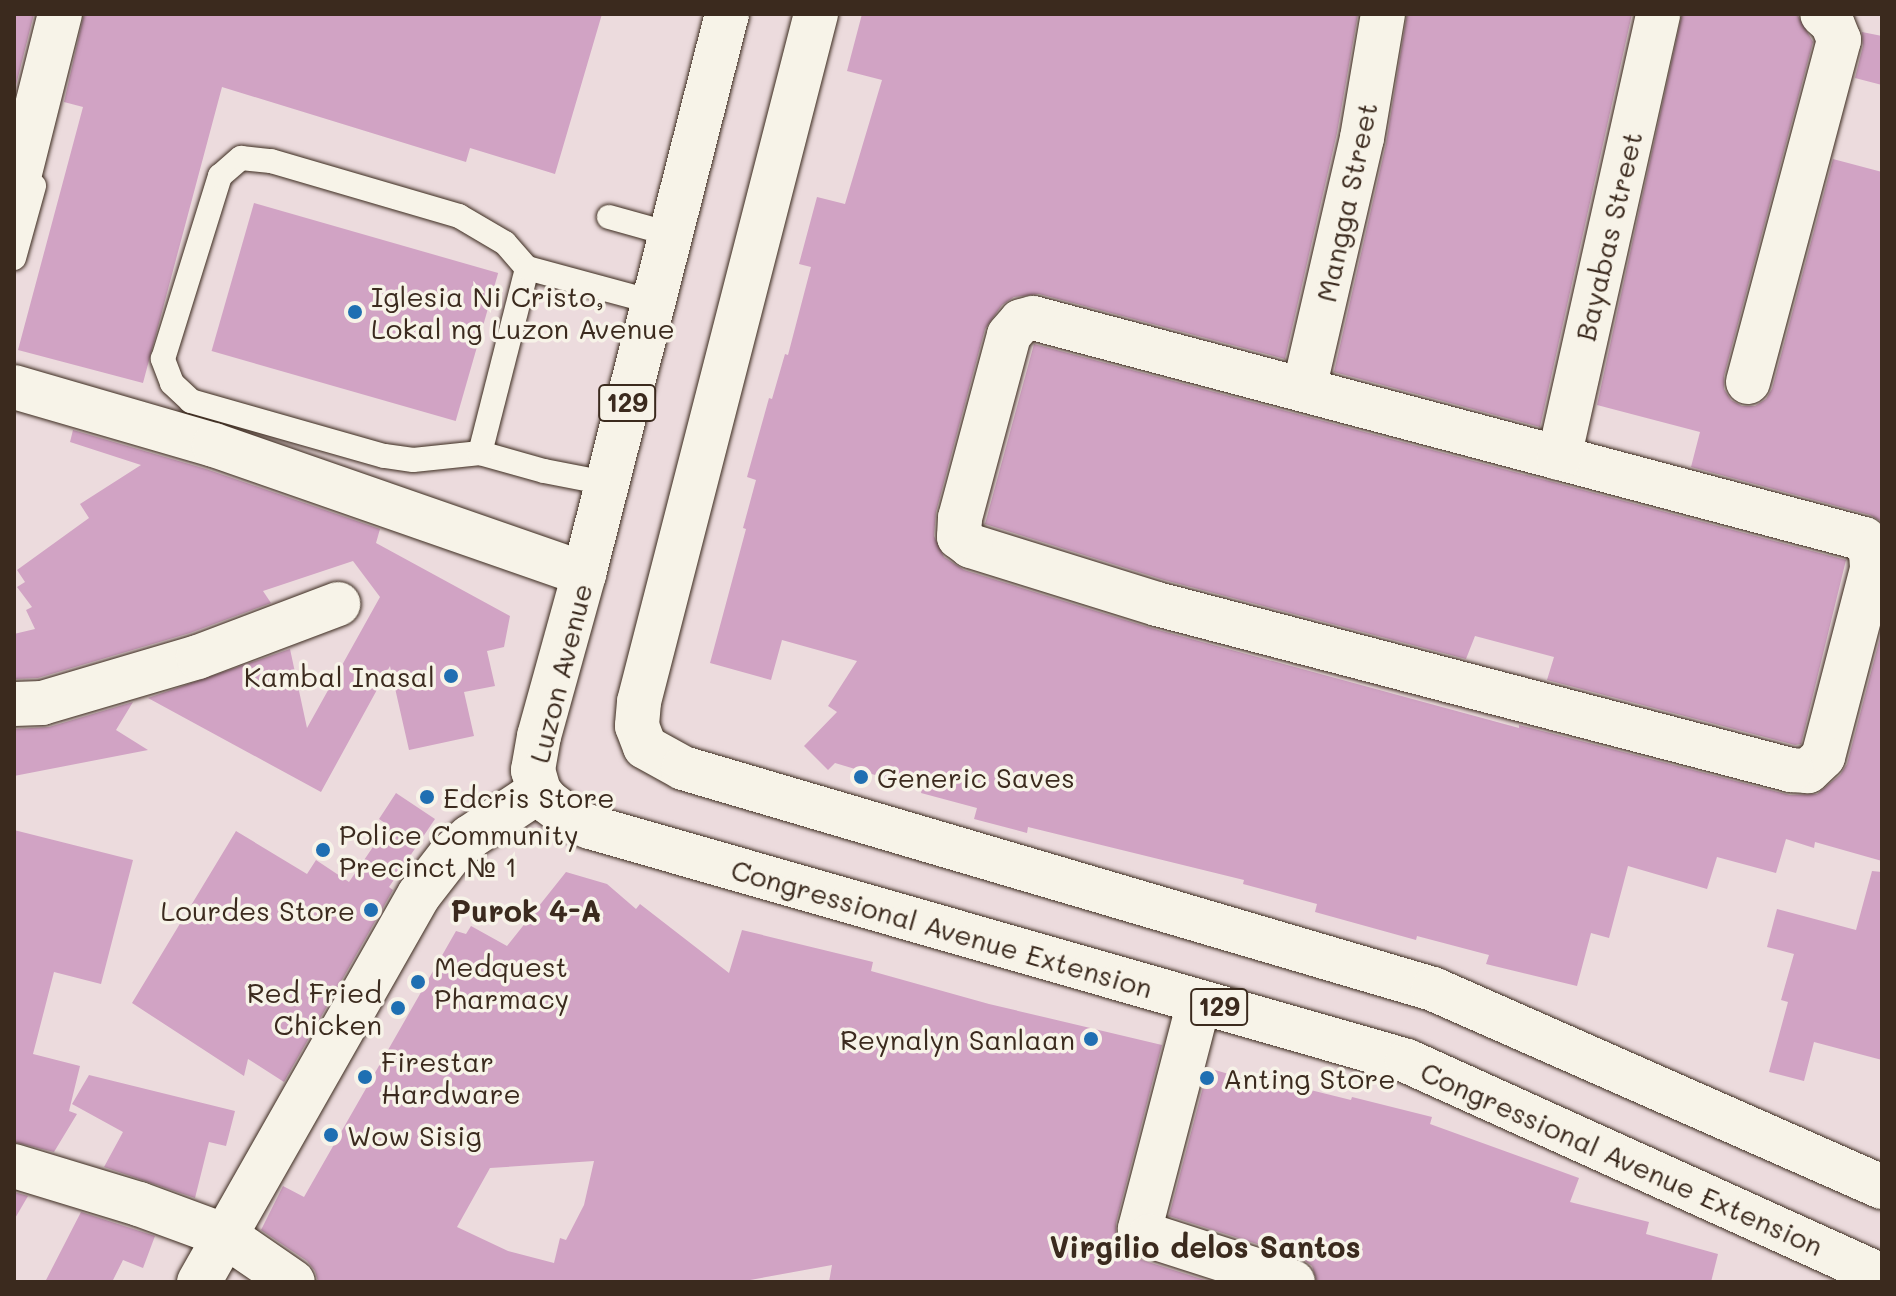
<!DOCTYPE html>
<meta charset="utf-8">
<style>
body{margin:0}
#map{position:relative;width:1896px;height:1296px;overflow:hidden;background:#ecdbdd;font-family:Mali,sans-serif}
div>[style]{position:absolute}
.building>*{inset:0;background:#d1a3c4;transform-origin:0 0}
.roads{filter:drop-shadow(0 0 2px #3b2a1e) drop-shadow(0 0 2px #3b2a1e)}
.lane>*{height:24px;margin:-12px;padding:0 12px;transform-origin:12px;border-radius:12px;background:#f7f3e8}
.street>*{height:44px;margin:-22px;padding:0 22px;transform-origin:22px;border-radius:22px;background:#f7f3e8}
.secondary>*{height:44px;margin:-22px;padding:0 22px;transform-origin:22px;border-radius:22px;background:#f7f3e8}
.primary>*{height:44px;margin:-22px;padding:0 22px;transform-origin:22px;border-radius:22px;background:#f7f3e8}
.dots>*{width:22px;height:22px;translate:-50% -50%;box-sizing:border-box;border:4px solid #f7f3e8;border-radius:50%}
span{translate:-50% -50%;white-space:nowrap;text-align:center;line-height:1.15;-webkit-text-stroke:7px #f7f3e8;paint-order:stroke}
.shield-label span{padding:2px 6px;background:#f7f3e8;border:2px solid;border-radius:6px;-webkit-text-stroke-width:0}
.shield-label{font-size:26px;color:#3b2a1e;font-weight:700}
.street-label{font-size:28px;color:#3b2a1e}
.poi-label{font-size:28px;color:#3b2a1e}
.left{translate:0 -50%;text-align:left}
.right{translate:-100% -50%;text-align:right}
.neighbourhood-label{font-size:30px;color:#3b2a1e;font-weight:700}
.frame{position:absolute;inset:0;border:16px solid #3b2a1e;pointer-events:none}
</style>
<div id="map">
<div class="building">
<div style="clip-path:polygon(14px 14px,34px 14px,15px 89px,14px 89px)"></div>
<div style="clip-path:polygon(84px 14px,602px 14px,555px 174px,470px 148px,466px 162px,222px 87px,143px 383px,18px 350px,83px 107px,64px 102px)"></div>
<div style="clip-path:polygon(862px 14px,1358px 14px,1337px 133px,1285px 359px,1039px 294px,1014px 297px,1002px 305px,985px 329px,936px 512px,934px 536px,944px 557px,964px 570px,1151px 628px,1519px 728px,1519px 725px,1790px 795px,1817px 794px,1840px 775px,1847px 764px,1882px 630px,1882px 861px,1815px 842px,1814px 848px,1786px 839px,1776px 873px,1717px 857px,1707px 889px,1628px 866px,1609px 938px,1591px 933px,1577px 986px,1486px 964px,1489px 955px,1417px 936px,1416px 940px,1315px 912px,1317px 904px,1243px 884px,1244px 880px,1028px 827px,1027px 833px,974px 819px,977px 808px,921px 793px,922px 789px,835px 763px,828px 770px,804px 746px,837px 712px,828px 706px,857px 661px,782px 640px,771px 680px,710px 663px,746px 529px,743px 528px,756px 480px,747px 477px,769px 398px,772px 399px,785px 354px,788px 355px,811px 267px,799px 264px,817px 197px,845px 204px,882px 80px,847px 71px)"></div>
<div style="clip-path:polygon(1407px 14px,1632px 14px,1540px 427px,1334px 372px,1386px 144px)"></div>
<div style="clip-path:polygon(1682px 14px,1787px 14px,1798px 16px,1813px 42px,1724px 376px,1724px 389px,1731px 400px,1742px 406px,1755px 406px,1766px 399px,1772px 389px,1833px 159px,1882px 172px,1882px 522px,1870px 515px,1691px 467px,1700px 432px,1597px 405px)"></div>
<div style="clip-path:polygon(1862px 32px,1882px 36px,1882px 85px,1855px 78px,1863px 46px)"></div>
<div style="left:254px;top:203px;width:254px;height:154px;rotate:16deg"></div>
<div style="clip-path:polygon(1034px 344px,1846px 560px,1801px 744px,1795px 745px,1547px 680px,1554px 657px,1475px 636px,1466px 659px,1164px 580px,985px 524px)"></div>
<div style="clip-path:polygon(73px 430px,206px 469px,380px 529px,376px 543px,510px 616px,504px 647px,487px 651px,495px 686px,464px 692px,474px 736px,409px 750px,390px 666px,321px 792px,148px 698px,290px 649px,307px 728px,380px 597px,353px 561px,263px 591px,271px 603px,190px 633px,38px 678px,14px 679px,14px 634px,35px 629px,26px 610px,32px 607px,17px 587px,25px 582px,17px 570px,89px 518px,80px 504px,141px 465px,70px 442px)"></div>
<div style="clip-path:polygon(133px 702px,116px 730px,148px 750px,14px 776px,14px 729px,49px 727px)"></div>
<div style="clip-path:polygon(396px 793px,435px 819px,389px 887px,393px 890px,284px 1082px,248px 1059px,244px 1076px,132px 1003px,236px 831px,307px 874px,316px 860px,349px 882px,388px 825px,379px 819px)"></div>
<div style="clip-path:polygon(14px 830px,133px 860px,101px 984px,54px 972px,33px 1054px,80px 1066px,69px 1111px,77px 1114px,54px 1152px,14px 1142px)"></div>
<div style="clip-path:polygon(1872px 871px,1882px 872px,1882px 1060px,1814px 1042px,1804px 1081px,1769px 1072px,1788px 1002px,1781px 1000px,1794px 954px,1767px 947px,1777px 909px,1856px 930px)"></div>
<div style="clip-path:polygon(evenodd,566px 872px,607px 884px,636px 909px,640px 904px,729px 973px,742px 930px,873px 962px,871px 971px,989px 1004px,1162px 1045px,1116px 1223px,1116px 1237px,1126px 1249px,1142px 1260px,1211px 1282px,829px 1282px,832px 1265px,739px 1282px,318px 1282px,315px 1271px,307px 1261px,261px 1230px,283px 1186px,304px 1197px,456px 931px,466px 934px,471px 926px,507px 946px,566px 872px,594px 1161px,584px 1205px,566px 1240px,560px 1238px,554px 1263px,508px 1251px,457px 1227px,490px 1168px,594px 1161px)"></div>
<div style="clip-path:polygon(1208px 1068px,1284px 1090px,1286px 1084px,1351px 1100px,1352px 1097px,1432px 1117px,1430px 1124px,1579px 1178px,1570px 1202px,1649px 1222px,1646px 1234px,1718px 1254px,1711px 1282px,1317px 1282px,1312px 1266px,1301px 1258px,1169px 1216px)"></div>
<div style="clip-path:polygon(89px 1075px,235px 1111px,226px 1146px,209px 1142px,195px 1198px,104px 1167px,123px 1132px,72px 1104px)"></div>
<div style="clip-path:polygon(14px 1192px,28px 1196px,14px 1220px)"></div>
<div style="clip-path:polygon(81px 1212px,155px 1236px,143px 1268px,123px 1260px,112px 1282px,45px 1282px)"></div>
</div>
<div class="roads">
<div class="lane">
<div style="left:609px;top:217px;width:63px;rotate:15.6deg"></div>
<div style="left:14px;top:258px;width:75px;rotate:-74.5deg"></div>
<div style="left:480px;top:453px;width:67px;rotate:174deg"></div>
<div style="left:413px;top:460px;width:29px;rotate:-172deg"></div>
<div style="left:384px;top:456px;width:201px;rotate:-164.1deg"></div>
<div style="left:191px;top:401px;width:26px;rotate:-137deg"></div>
<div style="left:172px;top:383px;width:26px;rotate:-111deg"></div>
<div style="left:163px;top:359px;width:192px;rotate:-72.7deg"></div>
<div style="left:220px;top:176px;width:28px;rotate:-41deg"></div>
<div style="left:241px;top:158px;width:30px;rotate:6deg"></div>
<div style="left:271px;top:161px;width:196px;rotate:16.3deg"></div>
<div style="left:459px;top:216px;width:53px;rotate:30.4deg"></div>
<div style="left:505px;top:243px;width:33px;rotate:49deg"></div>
<div style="left:606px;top:483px;width:63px;rotate:-169deg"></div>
<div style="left:544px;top:471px;width:66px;rotate:-164.3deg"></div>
<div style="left:480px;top:453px;width:191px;rotate:-75.7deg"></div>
<div style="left:527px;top:268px;width:131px;rotate:15.1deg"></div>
</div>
<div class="street">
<div style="left:14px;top:197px;width:189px;rotate:-75.9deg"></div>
<div style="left:1033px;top:318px;width:860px;rotate:14.89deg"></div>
<div style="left:1864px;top:539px;width:16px;rotate:63deg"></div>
<div style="left:1871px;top:553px;width:16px;rotate:86deg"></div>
<div style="left:1872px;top:569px;width:194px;rotate:104.6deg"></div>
<div style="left:1823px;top:757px;width:21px;rotate:137deg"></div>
<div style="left:1808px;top:771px;width:17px;rotate:-177deg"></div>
<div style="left:1791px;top:770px;width:655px;rotate:-165.33deg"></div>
<div style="left:1157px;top:604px;width:195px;rotate:-162.7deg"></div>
<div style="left:971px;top:546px;width:15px;rotate:-143deg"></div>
<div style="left:959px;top:537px;width:19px;rotate:-87deg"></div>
<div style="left:960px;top:518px;width:189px;rotate:-75deg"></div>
<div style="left:1009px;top:335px;width:18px;rotate:-49deg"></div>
<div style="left:1021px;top:321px;width:12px;rotate:-14deg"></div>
<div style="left:1748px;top:382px;width:354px;rotate:-75.1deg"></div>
<div style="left:1839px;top:40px;width:18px;rotate:-112deg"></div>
<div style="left:1832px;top:23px;width:13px;rotate:-138deg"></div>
<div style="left:14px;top:387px;width:208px;rotate:16.2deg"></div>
<div style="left:214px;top:445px;width:392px;rotate:19.2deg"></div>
<div style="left:1304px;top:389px;width:258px;rotate:-77deg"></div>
<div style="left:1362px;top:138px;width:126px;rotate:-80.4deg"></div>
<div style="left:1559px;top:458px;width:455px;rotate:-77.4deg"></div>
<div style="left:14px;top:704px;width:28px;rotate:-2deg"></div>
<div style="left:42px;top:703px;width:163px;rotate:-16.4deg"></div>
<div style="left:198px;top:657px;width:150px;rotate:-20.7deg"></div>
<div style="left:1199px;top:1002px;width:235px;rotate:104.6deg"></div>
<div style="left:1140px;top:1229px;width:12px;rotate:35deg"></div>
<div style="left:1150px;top:1236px;width:150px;rotate:17.8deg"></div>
<div style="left:14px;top:1166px;width:131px;rotate:16.9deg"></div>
<div style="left:139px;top:1204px;width:93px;rotate:20.2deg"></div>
<div style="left:226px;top:1236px;width:81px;rotate:34.5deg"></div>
</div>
<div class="secondary">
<div style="left:199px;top:1282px;width:445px;rotate:-60.4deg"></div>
<div style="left:419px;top:895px;width:51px;rotate:-52.2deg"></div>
<div style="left:450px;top:855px;width:27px;rotate:-42deg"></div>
<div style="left:470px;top:837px;width:83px;rotate:-33.7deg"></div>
</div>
<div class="primary">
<div style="left:727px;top:14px;width:578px;rotate:104.32deg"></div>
<div style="left:584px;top:574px;width:168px;rotate:105.5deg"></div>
<div style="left:539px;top:736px;width:35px;rotate:100deg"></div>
<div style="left:533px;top:770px;width:22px;rotate:74deg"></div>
<div style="left:539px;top:791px;width:13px;rotate:51deg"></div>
<div style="left:547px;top:801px;width:30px;rotate:37deg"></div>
<div style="left:571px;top:819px;width:21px;rotate:23deg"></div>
<div style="left:590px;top:827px;width:850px;rotate:15.98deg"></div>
<div style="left:1407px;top:1061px;width:521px;rotate:24.35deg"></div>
<div style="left:816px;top:14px;width:710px;rotate:104.43deg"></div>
<div style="left:639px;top:702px;width:24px;rotate:95deg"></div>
<div style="left:637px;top:726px;width:22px;rotate:69deg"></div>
<div style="left:645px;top:747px;width:43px;rotate:28.9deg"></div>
<div style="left:683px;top:768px;width:782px;rotate:16.42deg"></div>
<div style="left:1433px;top:989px;width:491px;rotate:23.8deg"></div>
</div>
</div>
<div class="dots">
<div style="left:355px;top:312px;background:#1f6fb2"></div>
<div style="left:451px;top:676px;background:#1f6fb2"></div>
<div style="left:861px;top:777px;background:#1f6fb2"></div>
<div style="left:427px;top:797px;background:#1f6fb2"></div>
<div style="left:323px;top:850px;background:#1f6fb2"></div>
<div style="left:371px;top:910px;background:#1f6fb2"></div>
<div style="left:418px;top:982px;background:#1f6fb2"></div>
<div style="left:398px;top:1008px;background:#1f6fb2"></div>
<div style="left:1091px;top:1039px;background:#1f6fb2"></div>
<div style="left:365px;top:1077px;background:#1f6fb2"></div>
<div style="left:1207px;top:1078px;background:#1f6fb2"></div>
<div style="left:331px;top:1135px;background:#1f6fb2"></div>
</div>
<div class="shield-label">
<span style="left:627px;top:403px">129</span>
<span style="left:1219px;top:1007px">129</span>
</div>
<div class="street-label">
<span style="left:1346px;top:202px;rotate:-78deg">Mangga Street</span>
<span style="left:1608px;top:236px;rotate:-77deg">Bayabas Street</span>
<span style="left:560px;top:673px;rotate:-76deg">Luzon Avenue</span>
<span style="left:942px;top:928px;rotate:16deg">Congressional Avenue Extension</span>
<span style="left:1622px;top:1158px;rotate:24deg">Congressional Avenue Extension</span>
</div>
<div class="poi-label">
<span class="left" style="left:371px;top:312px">Iglesia Ni Cristo,<br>Lokal ng Luzon Avenue</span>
<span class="right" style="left:435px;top:676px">Kambal Inasal</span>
<span class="left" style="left:877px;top:777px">Generic Saves</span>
<span class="left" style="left:443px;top:797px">Edcris Store</span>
<span class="left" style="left:339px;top:850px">Police Community<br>Precinct № 1</span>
<span class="right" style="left:355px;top:910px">Lourdes Store</span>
<span class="left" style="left:434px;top:982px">Medquest<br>Pharmacy</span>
<span class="right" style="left:382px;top:1008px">Red Fried<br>Chicken</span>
<span class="right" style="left:1075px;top:1039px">Reynalyn Sanlaan</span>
<span class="left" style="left:381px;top:1077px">Firestar<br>Hardware</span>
<span class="left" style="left:1223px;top:1078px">Anting Store</span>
<span class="left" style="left:347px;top:1135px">Wow Sisig</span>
</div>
<div class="neighbourhood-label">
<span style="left:526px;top:910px">Purok 4-A</span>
<span style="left:1205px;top:1246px">Virgilio delos Santos</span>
</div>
<div class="frame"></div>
</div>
